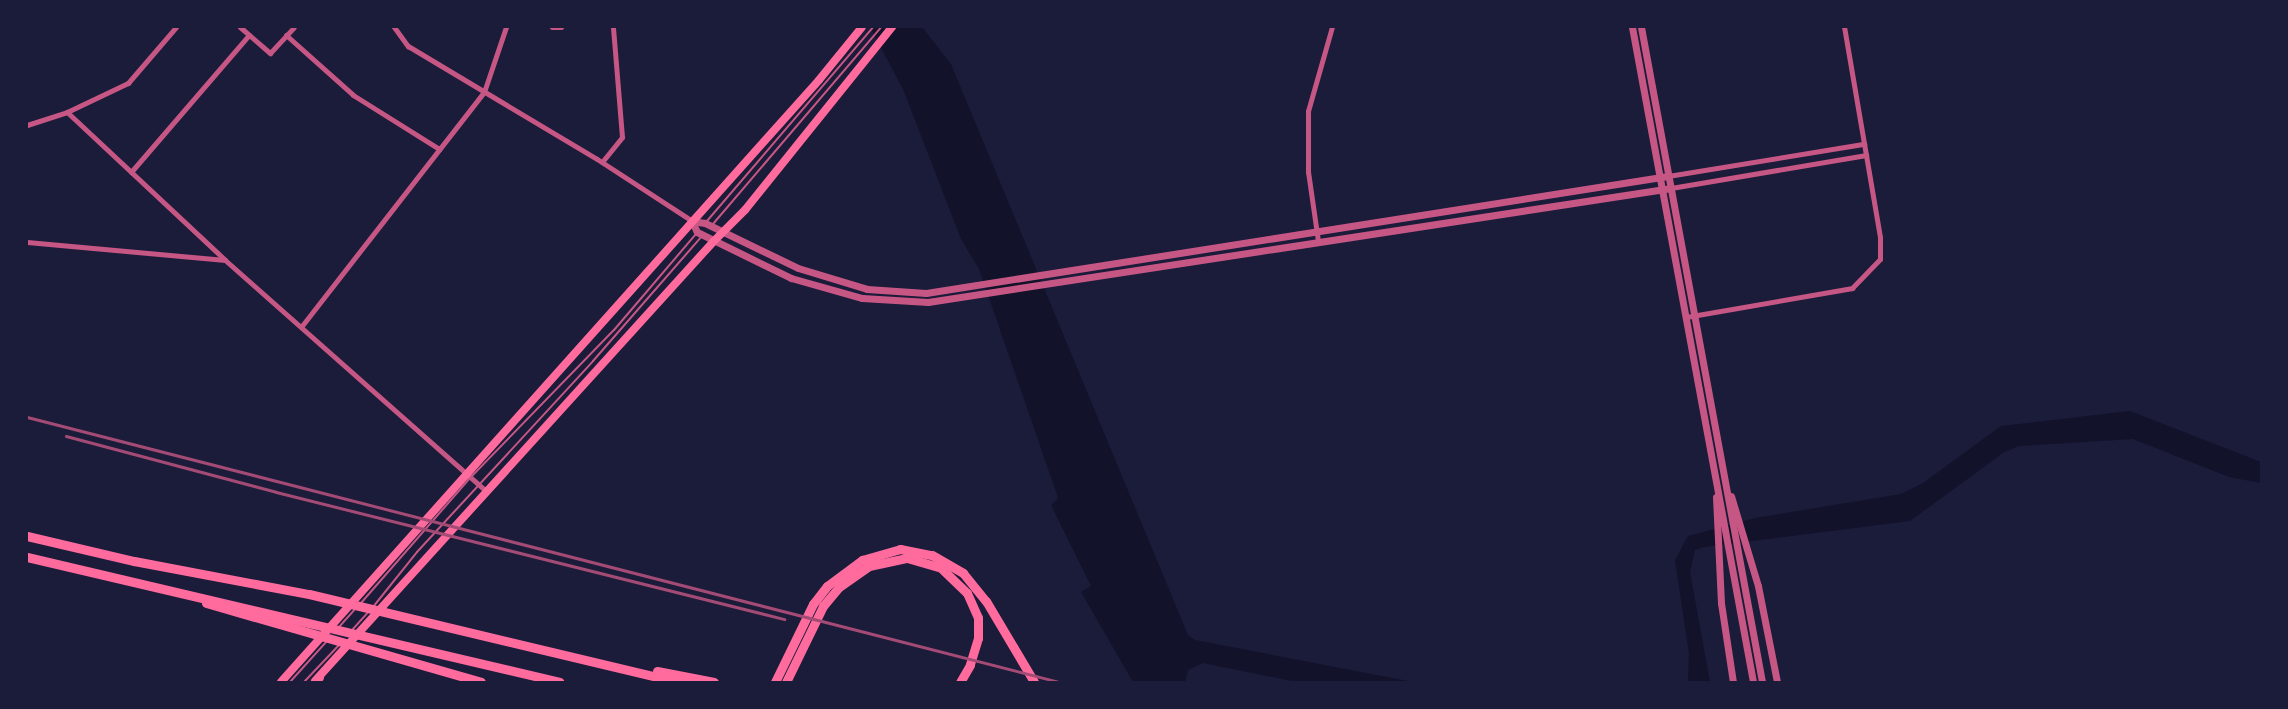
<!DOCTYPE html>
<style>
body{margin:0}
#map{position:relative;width:2288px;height:709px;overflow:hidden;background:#1b1b3a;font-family:Montserrat,sans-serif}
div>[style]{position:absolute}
.water>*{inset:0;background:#12122b}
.service>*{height:2px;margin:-1px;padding:0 1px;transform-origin:1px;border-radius:1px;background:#c65784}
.minor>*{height:5px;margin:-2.5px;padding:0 2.5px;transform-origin:2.5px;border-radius:2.5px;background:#c65784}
.tertiary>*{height:7px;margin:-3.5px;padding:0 3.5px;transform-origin:3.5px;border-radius:3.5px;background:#c65784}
.primary>*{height:8px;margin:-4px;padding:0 4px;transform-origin:4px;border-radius:4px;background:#ff6b9d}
.motorway>*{height:9px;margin:-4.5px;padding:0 4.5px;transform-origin:4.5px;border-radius:4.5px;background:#ff6b9d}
.rail>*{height:3px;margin:-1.5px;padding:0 1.5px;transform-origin:1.5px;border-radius:1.5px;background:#a44b75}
span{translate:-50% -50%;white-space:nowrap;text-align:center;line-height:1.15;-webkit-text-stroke:5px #1b1b3a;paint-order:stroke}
.frame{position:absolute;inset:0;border:28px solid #1b1b3a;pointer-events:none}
</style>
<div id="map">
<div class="water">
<div style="clip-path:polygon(870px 27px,922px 27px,951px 64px,1188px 635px,1195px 640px,1413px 682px,1297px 682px,1203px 663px,1188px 670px,1185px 682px,1133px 682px,1081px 592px,1091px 586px,1051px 505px,1058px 498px,1054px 486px,979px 269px,961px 239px,903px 89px)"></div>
<div style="clip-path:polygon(2130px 411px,2261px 462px,2261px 483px,2229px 477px,2133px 439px,2019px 446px,2003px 453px,1910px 521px,1704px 547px,1695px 550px,1690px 572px,1710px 682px,1688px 682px,1689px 654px,1675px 560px,1688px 536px,1755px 518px,1901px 494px,1923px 483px,2001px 426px)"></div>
</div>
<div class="service">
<div style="left:707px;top:221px;width:255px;rotate:-49.4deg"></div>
<div style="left:713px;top:224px;width:259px;rotate:-49.5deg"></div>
<div style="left:361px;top:603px;width:166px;rotate:-48.9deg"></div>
<div style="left:470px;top:478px;width:206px;rotate:-45.8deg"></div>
<div style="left:614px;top:330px;width:126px;rotate:-49.5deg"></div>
<div style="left:373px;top:607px;width:70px;rotate:-51.3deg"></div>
<div style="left:417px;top:552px;width:260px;rotate:-47.3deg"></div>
<div style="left:593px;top:361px;width:164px;rotate:-48.9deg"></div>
<div style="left:339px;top:627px;width:24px;rotate:-48deg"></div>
<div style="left:353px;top:629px;width:24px;rotate:-48deg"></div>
<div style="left:290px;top:682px;width:55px;rotate:-47.9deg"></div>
<div style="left:304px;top:682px;width:51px;rotate:-46.6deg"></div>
</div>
<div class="minor">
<div style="left:240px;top:27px;width:40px;rotate:41deg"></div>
<div style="left:270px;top:53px;width:35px;rotate:-47deg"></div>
<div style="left:394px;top:27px;width:24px;rotate:54deg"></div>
<div style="left:408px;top:46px;width:220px;rotate:30.9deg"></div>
<div style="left:597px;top:159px;width:113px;rotate:33.1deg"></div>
<div style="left:552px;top:27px;width:9px"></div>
<div style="left:286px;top:35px;width:90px;rotate:41.8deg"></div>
<div style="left:353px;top:95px;width:102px;rotate:32.1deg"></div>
<div style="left:67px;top:112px;width:68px;rotate:-25.4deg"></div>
<div style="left:128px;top:83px;width:74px;rotate:-49.4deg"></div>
<div style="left:27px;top:125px;width:42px;rotate:-18deg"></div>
<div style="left:67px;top:112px;width:216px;rotate:43.1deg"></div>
<div style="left:225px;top:260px;width:349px;rotate:41.5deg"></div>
<div style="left:602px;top:162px;width:32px;rotate:-51deg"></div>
<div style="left:622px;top:137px;width:110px;rotate:-94.7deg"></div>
<div style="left:131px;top:172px;width:181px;rotate:-49.3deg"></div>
<div style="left:1668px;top:176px;width:199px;rotate:-9.3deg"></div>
<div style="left:1671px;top:188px;width:198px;rotate:-9.6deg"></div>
<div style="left:1318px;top:241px;width:70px;rotate:-98.2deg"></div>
<div style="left:1308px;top:172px;width:61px;rotate:-90deg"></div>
<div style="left:1308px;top:111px;width:87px;rotate:-74.1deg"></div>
<div style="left:27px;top:242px;width:199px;rotate:5.2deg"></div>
<div style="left:1686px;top:317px;width:169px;rotate:-9.9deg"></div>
<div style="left:1852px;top:288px;width:40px;rotate:-46deg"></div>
<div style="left:1880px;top:259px;width:22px;rotate:-90deg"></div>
<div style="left:1880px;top:237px;width:213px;rotate:-99.7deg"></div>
<div style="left:301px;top:327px;width:298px;rotate:-52.1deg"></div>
<div style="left:484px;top:92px;width:69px;rotate:-71.3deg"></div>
</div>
<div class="tertiary">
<div style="left:1632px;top:27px;width:666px;rotate:79.53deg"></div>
<div style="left:1641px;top:27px;width:666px;rotate:79.53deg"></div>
<div style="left:692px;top:221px;width:12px;rotate:66deg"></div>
<div style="left:697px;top:232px;width:105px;rotate:26.1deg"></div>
<div style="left:791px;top:278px;width:74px;rotate:15.7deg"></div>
<div style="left:862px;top:298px;width:66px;rotate:3.5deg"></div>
<div style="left:928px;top:302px;width:752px;rotate:-8.72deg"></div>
<div style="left:692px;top:221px;width:13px;rotate:9deg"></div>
<div style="left:705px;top:223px;width:103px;rotate:25.8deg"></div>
<div style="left:798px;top:268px;width:72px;rotate:16.9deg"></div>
<div style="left:867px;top:289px;width:59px;rotate:3.9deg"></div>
<div style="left:926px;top:293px;width:751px;rotate:-8.96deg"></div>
<div style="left:1731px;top:496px;width:94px;rotate:73.3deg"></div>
<div style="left:1758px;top:586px;width:98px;rotate:78.8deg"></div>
<div style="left:1716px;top:497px;width:106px;rotate:87.3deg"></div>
<div style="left:1721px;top:603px;width:80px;rotate:81.4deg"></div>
</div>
<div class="primary">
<div style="left:315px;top:681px;width:594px;rotate:-47.8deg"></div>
<div style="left:714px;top:241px;width:44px;rotate:-45deg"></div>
<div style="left:745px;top:210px;width:235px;rotate:-51.2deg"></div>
<div style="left:281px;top:682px;width:807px;rotate:-48.21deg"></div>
<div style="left:819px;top:80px;width:68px;rotate:-50.9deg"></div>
</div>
<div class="motorway">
<div style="left:27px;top:536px;width:110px;rotate:13.2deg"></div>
<div style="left:134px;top:561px;width:178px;rotate:10.7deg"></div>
<div style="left:309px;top:594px;width:380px;rotate:13.4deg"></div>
<div style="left:27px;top:557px;width:547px;rotate:13.2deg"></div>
<div style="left:206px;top:603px;width:286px;rotate:16deg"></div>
<div style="left:657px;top:671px;width:58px;rotate:10.9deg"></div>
<div style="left:316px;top:682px;width:6px;rotate:-59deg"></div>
<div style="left:775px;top:682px;width:87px;rotate:-64deg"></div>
<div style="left:813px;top:604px;width:23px;rotate:-52deg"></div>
<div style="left:827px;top:586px;width:44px;rotate:-36.6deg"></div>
<div style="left:862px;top:560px;width:40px;rotate:-16deg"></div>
<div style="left:900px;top:549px;width:33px;rotate:11deg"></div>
<div style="left:932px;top:555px;width:36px;rotate:30deg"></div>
<div style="left:963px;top:573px;width:36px;rotate:51deg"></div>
<div style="left:986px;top:601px;width:94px;rotate:59.3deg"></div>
<div style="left:786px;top:682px;width:85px;rotate:-64deg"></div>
<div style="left:823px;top:606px;width:25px;rotate:-50deg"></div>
<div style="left:839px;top:587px;width:37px;rotate:-35deg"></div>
<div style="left:869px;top:566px;width:39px;rotate:-12deg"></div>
<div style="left:907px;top:558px;width:35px;rotate:16deg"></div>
<div style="left:941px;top:568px;width:36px;rotate:44deg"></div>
<div style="left:967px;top:593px;width:27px;rotate:66deg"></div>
<div style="left:978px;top:618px;width:20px;rotate:90deg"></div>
<div style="left:978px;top:638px;width:28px;rotate:107deg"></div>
<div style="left:970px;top:665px;width:20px;rotate:120deg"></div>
</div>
<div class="rail">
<div style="left:27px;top:417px;width:1065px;rotate:14.4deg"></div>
<div style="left:66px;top:436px;width:217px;rotate:14.9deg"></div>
<div style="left:276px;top:492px;width:524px;rotate:14.04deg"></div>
</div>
<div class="frame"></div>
</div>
